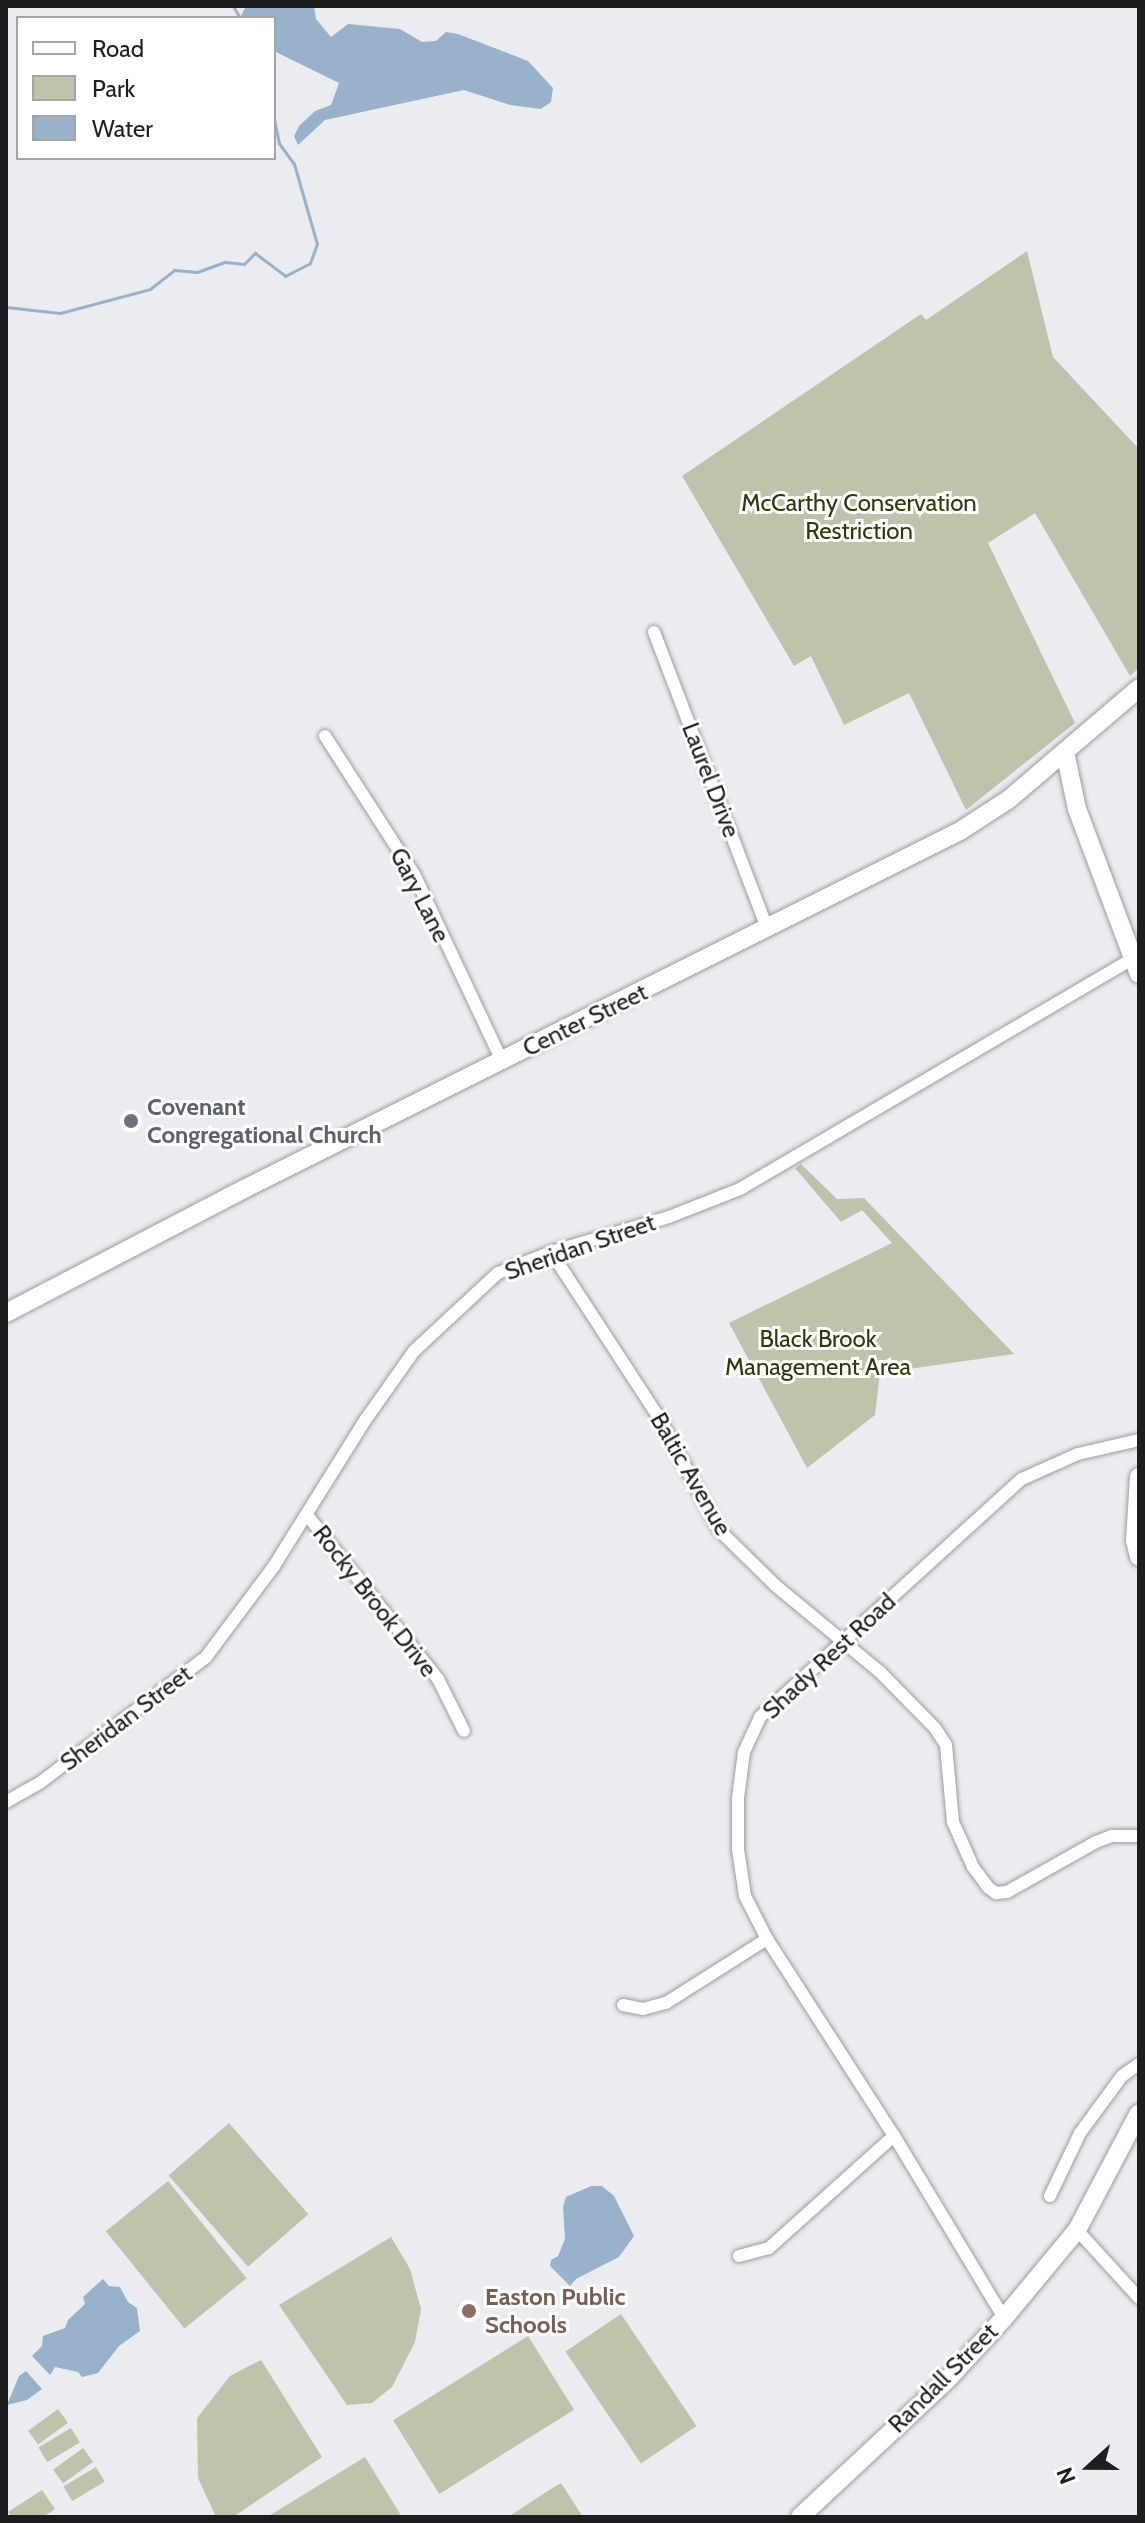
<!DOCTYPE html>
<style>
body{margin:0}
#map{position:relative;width:1145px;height:2523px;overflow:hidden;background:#eaecf0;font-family:Cabin,sans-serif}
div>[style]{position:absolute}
.green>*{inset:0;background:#c0c3ab;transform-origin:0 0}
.water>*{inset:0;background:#98b2cc}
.stream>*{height:3px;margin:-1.5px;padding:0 1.5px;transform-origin:1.5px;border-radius:1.5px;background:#98b2cc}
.roads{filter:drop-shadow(0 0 2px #9b9da1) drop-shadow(0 0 2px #9b9da1)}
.street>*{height:12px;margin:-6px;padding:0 6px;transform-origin:6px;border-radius:6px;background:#fff}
.secondary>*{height:18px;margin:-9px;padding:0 9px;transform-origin:9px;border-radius:9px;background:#fff}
.dots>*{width:22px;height:22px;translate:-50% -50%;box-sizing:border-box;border:4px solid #fff;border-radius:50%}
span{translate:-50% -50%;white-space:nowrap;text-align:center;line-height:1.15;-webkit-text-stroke:6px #fff;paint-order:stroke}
.park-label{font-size:24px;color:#33360b}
.street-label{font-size:24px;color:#1d1e20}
.worship-label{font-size:24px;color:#5b616d;font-weight:700}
.left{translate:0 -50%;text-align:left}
.education-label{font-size:24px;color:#785e54;font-weight:700}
.frame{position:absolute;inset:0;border:8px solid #1d1e20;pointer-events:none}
.legend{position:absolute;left:16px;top:16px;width:260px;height:144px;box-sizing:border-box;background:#fff;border:2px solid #a5a5a6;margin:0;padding:10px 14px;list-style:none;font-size:24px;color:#1d1e20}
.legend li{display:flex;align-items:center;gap:16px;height:40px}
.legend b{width:40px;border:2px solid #a5a5a6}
.north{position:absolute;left:1049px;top:2427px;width:80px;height:80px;-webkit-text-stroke:6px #fff;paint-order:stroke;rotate:249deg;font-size:22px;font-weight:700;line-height:32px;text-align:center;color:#1d1e20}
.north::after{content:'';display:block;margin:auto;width:28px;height:36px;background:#1d1e20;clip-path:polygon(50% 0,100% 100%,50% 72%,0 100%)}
</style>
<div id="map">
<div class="green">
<div style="clip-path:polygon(1027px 251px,1053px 357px,1139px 449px,1139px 668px,1130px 676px,1035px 513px,988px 543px,1075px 723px,966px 810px,909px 693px,844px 725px,811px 656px,794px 666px,682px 476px,921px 314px,926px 320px)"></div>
<div style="clip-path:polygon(801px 1164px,837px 1199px,864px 1198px,1014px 1354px,880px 1373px,875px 1415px,807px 1468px,729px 1323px,892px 1243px,862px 1210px,841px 1222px,795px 1168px)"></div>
<div style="left:229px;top:2123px;width:121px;height:80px;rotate:49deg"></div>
<div style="left:168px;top:2181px;width:125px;height:80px;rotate:51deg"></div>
<div style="clip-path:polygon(391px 2237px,410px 2269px,421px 2309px,415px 2342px,392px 2387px,372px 2403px,347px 2405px,279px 2305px)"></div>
<div style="left:621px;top:2314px;width:135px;height:67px;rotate:56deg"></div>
<div style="left:528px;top:2336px;width:87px;height:159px;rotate:58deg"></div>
<div style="clip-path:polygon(261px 2360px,322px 2457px,233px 2517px,216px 2517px,198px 2478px,197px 2418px,230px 2376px)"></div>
<div style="left:58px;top:2409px;width:17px;height:37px;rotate:54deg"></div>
<div style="left:71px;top:2428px;width:17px;height:38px;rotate:59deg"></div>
<div style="left:83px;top:2448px;width:17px;height:37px;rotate:54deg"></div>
<div style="clip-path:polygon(365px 2457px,402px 2517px,267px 2517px)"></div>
<div style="left:96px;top:2467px;width:17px;height:38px;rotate:59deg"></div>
<div style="clip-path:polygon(561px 2483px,583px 2517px,508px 2517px,551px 2489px)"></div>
<div style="clip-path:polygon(42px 2490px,55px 2509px,43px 2517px,12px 2517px,8px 2512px)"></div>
</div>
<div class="water">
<div style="clip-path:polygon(246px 6px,314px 6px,316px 19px,331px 37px,348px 24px,400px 29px,422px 42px,436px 41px,446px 32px,458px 34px,528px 61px,553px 88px,551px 102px,541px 109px,510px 105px,464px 90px,325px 120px,298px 145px,294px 136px,299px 126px,315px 111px,331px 105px,339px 83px,274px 51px,274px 18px,240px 18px)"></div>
<div style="clip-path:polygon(591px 2186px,602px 2186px,614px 2196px,634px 2236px,619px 2257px,576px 2279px,570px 2286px,550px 2266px,551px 2260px,558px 2256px,565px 2239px,563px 2207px,566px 2197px)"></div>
<div style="clip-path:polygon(103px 2279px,109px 2286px,120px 2287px,128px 2302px,137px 2308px,140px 2331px,119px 2346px,98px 2373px,82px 2377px,78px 2372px,55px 2367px,50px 2375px,32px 2356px,42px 2346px,43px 2336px,65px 2328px,68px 2320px,85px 2304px,83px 2297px)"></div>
<div style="clip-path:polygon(26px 2371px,42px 2389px,27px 2400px,7px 2405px,19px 2376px)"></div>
</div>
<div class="stream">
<div style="left:233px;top:6px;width:14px;rotate:60deg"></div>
<div style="left:274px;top:94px;width:14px;rotate:90deg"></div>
<div style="left:6px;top:307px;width:54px;rotate:6.3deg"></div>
<div style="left:60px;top:313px;width:93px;rotate:-14.9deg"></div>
<div style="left:150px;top:289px;width:31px;rotate:-38deg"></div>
<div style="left:174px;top:270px;width:23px;rotate:5deg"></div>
<div style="left:197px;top:272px;width:30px;rotate:-20deg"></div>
<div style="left:225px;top:262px;width:19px;rotate:6deg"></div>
<div style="left:244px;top:264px;width:16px;rotate:-45deg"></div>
<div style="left:255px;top:253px;width:38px;rotate:37deg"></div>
<div style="left:285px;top:276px;width:28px;rotate:-27deg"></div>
<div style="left:310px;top:263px;width:20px;rotate:-70deg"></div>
<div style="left:317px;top:244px;width:83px;rotate:-106deg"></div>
<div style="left:294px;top:164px;width:26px;rotate:-126deg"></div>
<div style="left:279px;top:143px;width:25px;rotate:-102deg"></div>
</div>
<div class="roads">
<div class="street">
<div style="left:654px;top:632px;width:317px;rotate:69.1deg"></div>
<div style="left:325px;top:736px;width:164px;rotate:57.2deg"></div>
<div style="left:414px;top:874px;width:207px;rotate:64.8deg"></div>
<div style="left:551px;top:1252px;width:202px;rotate:56.9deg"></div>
<div style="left:661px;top:1421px;width:123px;rotate:62deg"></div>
<div style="left:719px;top:1530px;width:80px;rotate:44.5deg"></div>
<div style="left:776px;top:1586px;width:135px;rotate:39.6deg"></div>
<div style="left:880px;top:1672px;width:78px;rotate:45.5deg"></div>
<div style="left:935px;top:1728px;width:20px;rotate:57deg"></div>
<div style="left:946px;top:1745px;width:77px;rotate:84.8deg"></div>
<div style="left:953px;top:1822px;width:49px;rotate:66deg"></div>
<div style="left:973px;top:1867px;width:26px;rotate:53deg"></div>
<div style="left:989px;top:1888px;width:9px;rotate:36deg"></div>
<div style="left:996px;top:1893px;width:11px;rotate:-5deg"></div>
<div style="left:1007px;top:1892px;width:102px;rotate:-29.3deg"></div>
<div style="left:1096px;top:1842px;width:17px;rotate:-21deg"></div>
<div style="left:1112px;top:1836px;width:27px"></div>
<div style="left:307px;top:1515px;width:210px;rotate:51.4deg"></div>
<div style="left:438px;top:1679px;width:58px;rotate:63.4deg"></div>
<div style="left:6px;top:1802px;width:40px;rotate:-29.7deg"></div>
<div style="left:41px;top:1782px;width:207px;rotate:-37.1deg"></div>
<div style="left:206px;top:1657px;width:114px;rotate:-53.2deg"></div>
<div style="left:274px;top:1566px;width:173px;rotate:-58deg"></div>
<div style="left:366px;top:1419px;width:83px;rotate:-54.8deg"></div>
<div style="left:414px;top:1351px;width:115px;rotate:-42.9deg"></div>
<div style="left:498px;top:1273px;width:57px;rotate:-21.6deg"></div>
<div style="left:551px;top:1252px;width:123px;rotate:-16.5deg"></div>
<div style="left:669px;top:1217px;width:76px;rotate:-21.5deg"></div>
<div style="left:740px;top:1189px;width:456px;rotate:-30.4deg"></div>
<div style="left:623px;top:2005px;width:20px;rotate:11deg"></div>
<div style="left:643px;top:2009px;width:24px;rotate:-15deg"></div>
<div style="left:666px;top:2003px;width:120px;rotate:-32.4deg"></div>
<div style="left:1050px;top:2196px;width:70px;rotate:-64.5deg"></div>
<div style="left:1080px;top:2133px;width:71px;rotate:-53.6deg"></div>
<div style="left:1122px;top:2076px;width:21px;rotate:-35deg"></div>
<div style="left:1077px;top:2230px;width:92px;rotate:47.6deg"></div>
<div style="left:739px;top:2256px;width:31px;rotate:-15deg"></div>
<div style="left:769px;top:2248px;width:168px;rotate:-41.9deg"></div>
<div style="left:1004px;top:2318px;width:213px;rotate:-121.1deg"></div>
<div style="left:894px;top:2136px;width:234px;rotate:-122.8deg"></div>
<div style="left:767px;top:1939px;width:48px;rotate:-117.1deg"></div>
<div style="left:745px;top:1896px;width:48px;rotate:-98.5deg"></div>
<div style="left:738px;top:1849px;width:51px;rotate:-90deg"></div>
<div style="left:738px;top:1798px;width:46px;rotate:-82.6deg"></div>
<div style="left:744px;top:1752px;width:38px;rotate:-65deg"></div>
<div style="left:760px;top:1717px;width:354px;rotate:-42.3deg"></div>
<div style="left:1022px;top:1479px;width:61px;rotate:-24.1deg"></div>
<div style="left:1078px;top:1454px;width:63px;rotate:-12.9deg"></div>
</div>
<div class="secondary">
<div style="left:1065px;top:752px;width:58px;rotate:78.1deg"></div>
<div style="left:1077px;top:809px;width:176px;rotate:69.4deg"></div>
<div style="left:6px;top:1313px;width:268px;rotate:-27.5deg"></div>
<div style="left:244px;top:1189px;width:801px;rotate:-26.57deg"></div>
<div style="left:960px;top:831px;width:57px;rotate:-32.9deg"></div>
<div style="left:1008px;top:800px;width:172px;rotate:-40.5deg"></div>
<div style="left:1139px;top:1477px;width:63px;rotate:93.6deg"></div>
<div style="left:1135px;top:1540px;width:17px;rotate:77deg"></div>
<div style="left:800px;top:2517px;width:201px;rotate:-43deg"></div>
<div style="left:947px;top:2380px;width:84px;rotate:-47.4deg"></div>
<div style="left:1004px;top:2318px;width:114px;rotate:-50.3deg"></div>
<div style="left:1077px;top:2230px;width:132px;rotate:-62.1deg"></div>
</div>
</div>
<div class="dots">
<div style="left:131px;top:1121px;background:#6b7280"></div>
<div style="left:469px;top:2311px;background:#8d6e63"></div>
</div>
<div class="park-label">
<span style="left:859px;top:517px">McCarthy Conservation<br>Restriction</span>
<span style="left:818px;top:1353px">Black Brook<br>Management Area</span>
</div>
<div class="street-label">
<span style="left:711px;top:780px;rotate:69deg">Laurel Drive</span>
<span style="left:420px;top:895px;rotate:63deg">Gary Lane</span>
<span style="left:585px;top:1020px;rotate:-26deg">Center Street</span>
<span style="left:580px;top:1247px;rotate:-19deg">Sheridan Street</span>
<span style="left:691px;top:1474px;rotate:60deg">Baltic Avenue</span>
<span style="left:375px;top:1601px;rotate:52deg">Rocky Brook Drive</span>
<span style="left:829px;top:1656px;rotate:-43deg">Shady Rest Road</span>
<span style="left:126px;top:1718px;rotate:-37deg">Sheridan Street</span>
<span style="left:943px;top:2378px;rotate:-45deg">Randall Street</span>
</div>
<div class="worship-label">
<span class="left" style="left:147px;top:1121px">Covenant<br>Congregational Church</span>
</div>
<div class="education-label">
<span class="left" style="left:485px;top:2311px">Easton Public<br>Schools</span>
</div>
<div class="frame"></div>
<ul class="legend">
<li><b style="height:10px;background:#fff"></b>Road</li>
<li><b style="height:22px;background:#c0c3ab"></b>Park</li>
<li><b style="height:22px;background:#98b2cc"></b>Water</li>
</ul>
<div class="north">N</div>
</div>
